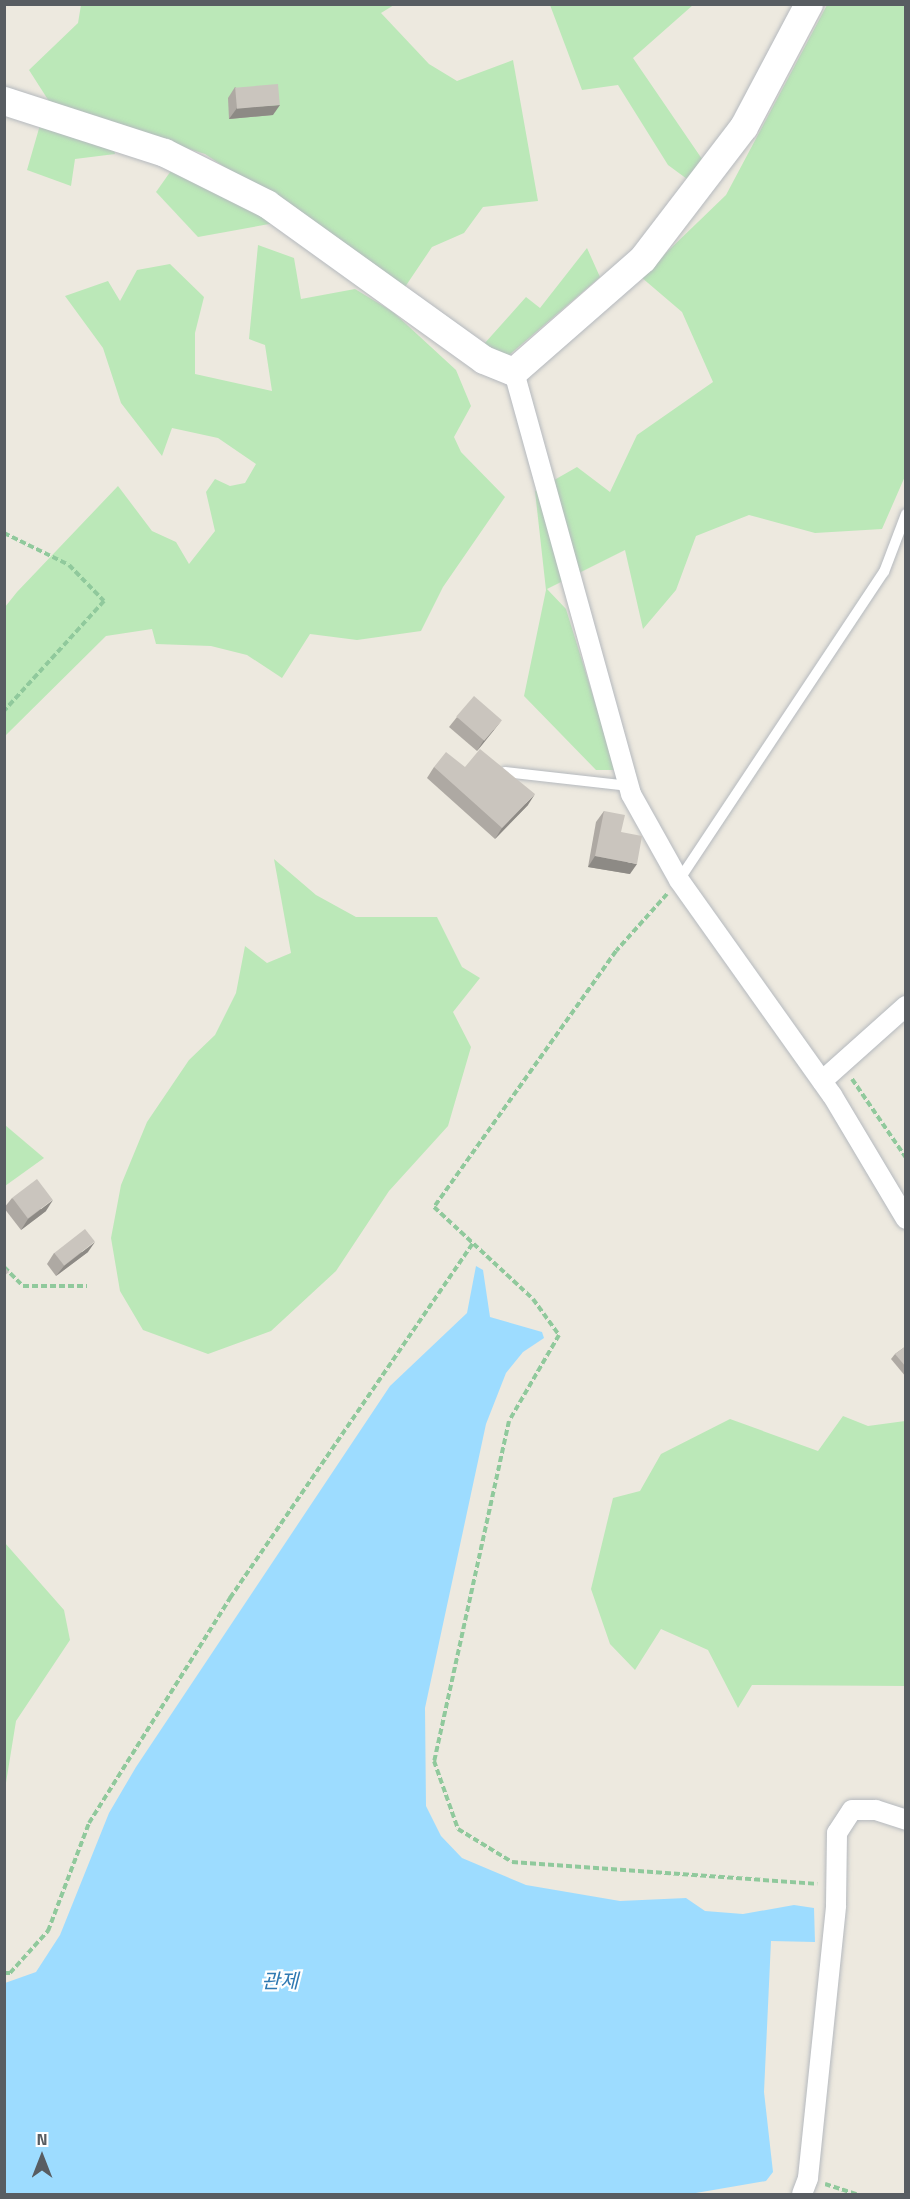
<!DOCTYPE html>
<meta charset="utf-8">
<style>
body{margin:0}
#map{position:relative;width:910px;height:2199px;overflow:hidden;background:#ede9df;font-family:"Titillium Web","Noto Sans KR",sans-serif}
div>[style]{position:absolute}
.green>*{inset:0;background:#bbe8b8}
.water>*{inset:0;background:#9ddcff}
.path>*{height:4px;margin-top:-2px;transform-origin:0;background:repeating-linear-gradient(90deg,#90c99c 0 6px,transparent 0 9px)}
.roads{filter:drop-shadow(0 0 2px #b5b9be) drop-shadow(0 0 2px #b5b9be)}
.lane>*{height:10px;margin:-5px;padding:0 5px;transform-origin:5px;border-radius:5px;background:#fff}
.street>*{height:20px;margin:-10px;padding:0 10px;transform-origin:10px;border-radius:10px;background:#fff}
.secondary>*{height:28px;margin:-14px;padding:0 14px;transform-origin:14px;border-radius:14px;background:#fff}
.wall>*{inset:0;background:#aea9a3}
.shaded-wall>*{inset:0;background:#8d8a85}
.building>*{inset:0;background:#cac5be;transform-origin:0 0}
span{translate:-50% -50%;white-space:nowrap;text-align:center;line-height:1.15;-webkit-text-stroke:4.5px #fff;paint-order:stroke}
.water-label{font-size:20px;color:#2f79b2;font-style:italic}
.frame{position:absolute;inset:0;border:6px solid #585d62;pointer-events:none}
.north{position:absolute;left:12px;top:2127px;width:60px;height:60px;-webkit-text-stroke:4px #fff;paint-order:stroke;rotate:0deg;font-size:16px;font-weight:700;line-height:24px;text-align:center;color:#585d62}
.north::after{content:'';display:block;margin:auto;width:21px;height:27px;background:#585d62;clip-path:polygon(50% 0,100% 100%,50% 72%,0 100%)}
</style>
<div id="map">
<div class="green">
<div style="clip-path:polygon(144px 4px,394px 5px,381px 13px,429px 64px,457px 81px,513px 60px,538px 201px,483px 207px,464px 233px,432px 247px,405px 287px,205px 154px,52px 106px,29px 70px,78px 23px,81px 5px)"></div>
<div style="clip-path:polygon(550px 5px,693px 5px,633px 58px,702px 159px,687px 179px,668px 165px,618px 85px,582px 90px)"></div>
<div style="clip-path:polygon(827px 5px,905px 5px,906px 474px,882px 529px,815px 533px,749px 515px,696px 536px,676px 590px,643px 629px,625px 550px,547px 589px,566px 609px,616px 770px,596px 770px,524px 696px,546px 590px,535px 491px,577px 467px,610px 492px,637px 435px,713px 382px,682px 312px,641px 277px,726px 195px)"></div>
<div style="clip-path:polygon(40px 125px,113px 142px,115px 154px,75px 159px,71px 186px,27px 170px)"></div>
<div style="clip-path:polygon(173px 168px,280px 222px,198px 237px,156px 192px)"></div>
<div style="clip-path:polygon(258px 245px,294px 258px,301px 299px,355px 289px,393px 312px,456px 370px,471px 406px,454px 437px,461px 452px,505px 497px,443px 587px,421px 631px,357px 640px,310px 634px,282px 678px,247px 655px,211px 646px,156px 644px,152px 629px,106px 636px,5px 736px,5px 607px,17px 592px,118px 486px,152px 531px,176px 542px,189px 564px,215px 531px,206px 492px,215px 479px,230px 486px,245px 483px,256px 464px,218px 438px,172px 428px,162px 456px,121px 403px,103px 348px,65px 296px,108px 281px,120px 301px,137px 270px,170px 264px,204px 297px,195px 333px,195px 374px,272px 391px,265px 345px,249px 339px)"></div>
<div style="clip-path:polygon(587px 248px,600px 277px,508px 356px,484px 344px,526px 297px,540px 308px)"></div>
<div style="clip-path:polygon(274px 859px,316px 895px,356px 917px,437px 917px,462px 967px,480px 978px,453px 1012px,471px 1047px,448px 1126px,389px 1191px,336px 1271px,271px 1331px,208px 1354px,143px 1330px,120px 1291px,111px 1238px,121px 1185px,147px 1122px,189px 1060px,215px 1035px,236px 993px,245px 946px,267px 963px,291px 953px)"></div>
<div style="clip-path:polygon(5px 1125px,44px 1158px,5px 1186px,4px 1186px)"></div>
<div style="clip-path:polygon(843px 1416px,868px 1426px,905px 1421px,905px 1686px,752px 1685px,738px 1708px,708px 1650px,661px 1629px,635px 1670px,610px 1644px,591px 1589px,613px 1498px,640px 1491px,661px 1454px,730px 1419px,818px 1451px)"></div>
<div style="clip-path:polygon(5px 1543px,64px 1610px,70px 1640px,16px 1721px,5px 1789px)"></div>
</div>
<div class="water">
<div style="clip-path:polygon(476px 1266px,483px 1270px,490px 1317px,542px 1332px,544px 1338px,523px 1352px,506px 1373px,486px 1424px,425px 1708px,426px 1806px,441px 1836px,462px 1858px,526px 1885px,620px 1901px,686px 1898px,705px 1911px,743px 1914px,794px 1905px,814px 1908px,815px 1942px,771px 1941px,764px 2092px,773px 2172px,766px 2181px,690px 2194px,5px 2194px,5px 1983px,36px 1972px,60px 1935px,109px 1813px,136px 1767px,390px 1386px,467px 1313px)"></div>
</div>
<div class="path">
<div style="left:4px;top:533px;width:72px;rotate:26.2deg"></div>
<div style="left:69px;top:565px;width:50px;rotate:45.8deg"></div>
<div style="left:104px;top:601px;width:149px;rotate:132.3deg"></div>
<div style="left:667px;top:894px;width:76px;rotate:131.8deg"></div>
<div style="left:616px;top:951px;width:314px;rotate:125.4deg"></div>
<div style="left:434px;top:1207px;width:135px;rotate:42.9deg"></div>
<div style="left:533px;top:1299px;width:44px;rotate:54.2deg"></div>
<div style="left:559px;top:1335px;width:99px;rotate:120.2deg"></div>
<div style="left:509px;top:1421px;width:348px;rotate:102.4deg"></div>
<div style="left:434px;top:1761px;width:72px;rotate:70.6deg"></div>
<div style="left:458px;top:1829px;width:63px;rotate:31.4deg"></div>
<div style="left:512px;top:1862px;width:306px;rotate:4.1deg"></div>
<div style="left:852px;top:1079px;width:96px;rotate:55.6deg"></div>
<div style="left:4px;top:1267px;width:27px;rotate:45deg"></div>
<div style="left:23px;top:1286px;width:64px"></div>
<div style="left:4px;top:1973px;width:6px"></div>
<div style="left:10px;top:1973px;width:57px;rotate:-47.9deg"></div>
<div style="left:48px;top:1931px;width:116px;rotate:-69.2deg"></div>
<div style="left:89px;top:1823px;width:266px;rotate:-57.9deg"></div>
<div style="left:230px;top:1598px;width:430px;rotate:-55.6deg"></div>
<div style="left:825px;top:2184px;width:33px;rotate:18deg"></div>
</div>
<div class="roads">
<div class="lane">
<div style="left:505px;top:772px;width:125px;rotate:6.4deg"></div>
<div style="left:679px;top:880px;width:370px;rotate:-56.4deg"></div>
<div style="left:884px;top:572px;width:62px;rotate:-69.2deg"></div>
</div>
<div class="street">
<div style="left:514px;top:372px;width:438px;rotate:74.5deg"></div>
<div style="left:631px;top:794px;width:98px;rotate:60.8deg"></div>
<div style="left:679px;top:880px;width:264px;rotate:54.6deg"></div>
<div style="left:832px;top:1095px;width:144px;rotate:59.2deg"></div>
<div style="left:822px;top:1081px;width:113px;rotate:-41.8deg"></div>
<div style="left:802px;top:2194px;width:17px;rotate:-69deg"></div>
<div style="left:808px;top:2178px;width:274px;rotate:-84.1deg"></div>
<div style="left:836px;top:1905px;width:72px;rotate:-89.2deg"></div>
<div style="left:837px;top:1833px;width:27px;rotate:-57deg"></div>
<div style="left:852px;top:1810px;width:24px"></div>
<div style="left:876px;top:1810px;width:32px;rotate:18deg"></div>
</div>
<div class="secondary">
<div style="left:4px;top:101px;width:169px;rotate:17.9deg"></div>
<div style="left:165px;top:153px;width:114px;rotate:26.6deg"></div>
<div style="left:267px;top:204px;width:267px;rotate:35.7deg"></div>
<div style="left:484px;top:360px;width:32px;rotate:22deg"></div>
<div style="left:514px;top:372px;width:171px;rotate:-41.2deg"></div>
<div style="left:643px;top:259px;width:166px;rotate:-52.6deg"></div>
<div style="left:744px;top:127px;width:139px;rotate:-62.1deg"></div>
</div>
</div>
<div class="wall">
<div style="clip-path:polygon(235px 87px,273px 115px,229px 119px,228px 98px)"></div>
<div style="clip-path:polygon(457px 717px,494px 730px,477px 751px,449px 727px)"></div>
<div style="clip-path:polygon(434px 767px,465px 767px,528px 805px,495px 839px,427px 778px)"></div>
<div style="clip-path:polygon(604px 811px,621px 832px,630px 874px,588px 867px,596px 822px)"></div>
<div style="clip-path:polygon(12px 1198px,46px 1211px,21px 1230px,4px 1208px)"></div>
<div style="clip-path:polygon(88px 1252px,56px 1276px,47px 1264px,54px 1253px)"></div>
<div style="clip-path:polygon(906px 1346px,906px 1377px,891px 1359px,895px 1354px)"></div>
</div>
<div class="shaded-wall">
<div style="clip-path:polygon(280px 105px,273px 115px,229px 119px,237px 108px)"></div>
<div style="clip-path:polygon(502px 720px,494px 730px,477px 751px,484px 740px)"></div>
<div style="clip-path:polygon(535px 794px,528px 805px,495px 839px,502px 828px)"></div>
<div style="clip-path:polygon(595px 856px,637px 864px,630px 874px,588px 867px)"></div>
<div style="clip-path:polygon(53px 1200px,46px 1211px,21px 1230px,28px 1219px)"></div>
<div style="clip-path:polygon(95px 1242px,88px 1252px,56px 1276px,64px 1266px)"></div>
</div>
<div class="building">
<div style="left:278px;top:84px;width:21px;height:43px;rotate:85deg"></div>
<div style="left:474px;top:696px;width:37px;height:27px;rotate:41deg"></div>
<div style="clip-path:polygon(480px 749px,535px 794px,502px 828px,434px 767px,446px 752px,465px 767px)"></div>
<div style="clip-path:polygon(604px 811px,625px 815px,621px 832px,642px 836px,637px 864px,595px 856px)"></div>
<div style="left:37px;top:1179px;width:26px;height:31px;rotate:53deg"></div>
<div style="left:85px;top:1229px;width:16px;height:39px;rotate:52deg"></div>
<div style="clip-path:polygon(4px 1266px,9px 1272px,4px 1276px)"></div>
<div style="clip-path:polygon(906px 1346px,906px 1367px,895px 1354px)"></div>
</div>
<div class="water-label">
<span style="left:280px;top:1980px">관제</span>
</div>
<div class="frame"></div>
<div class="north">N</div>
</div>
